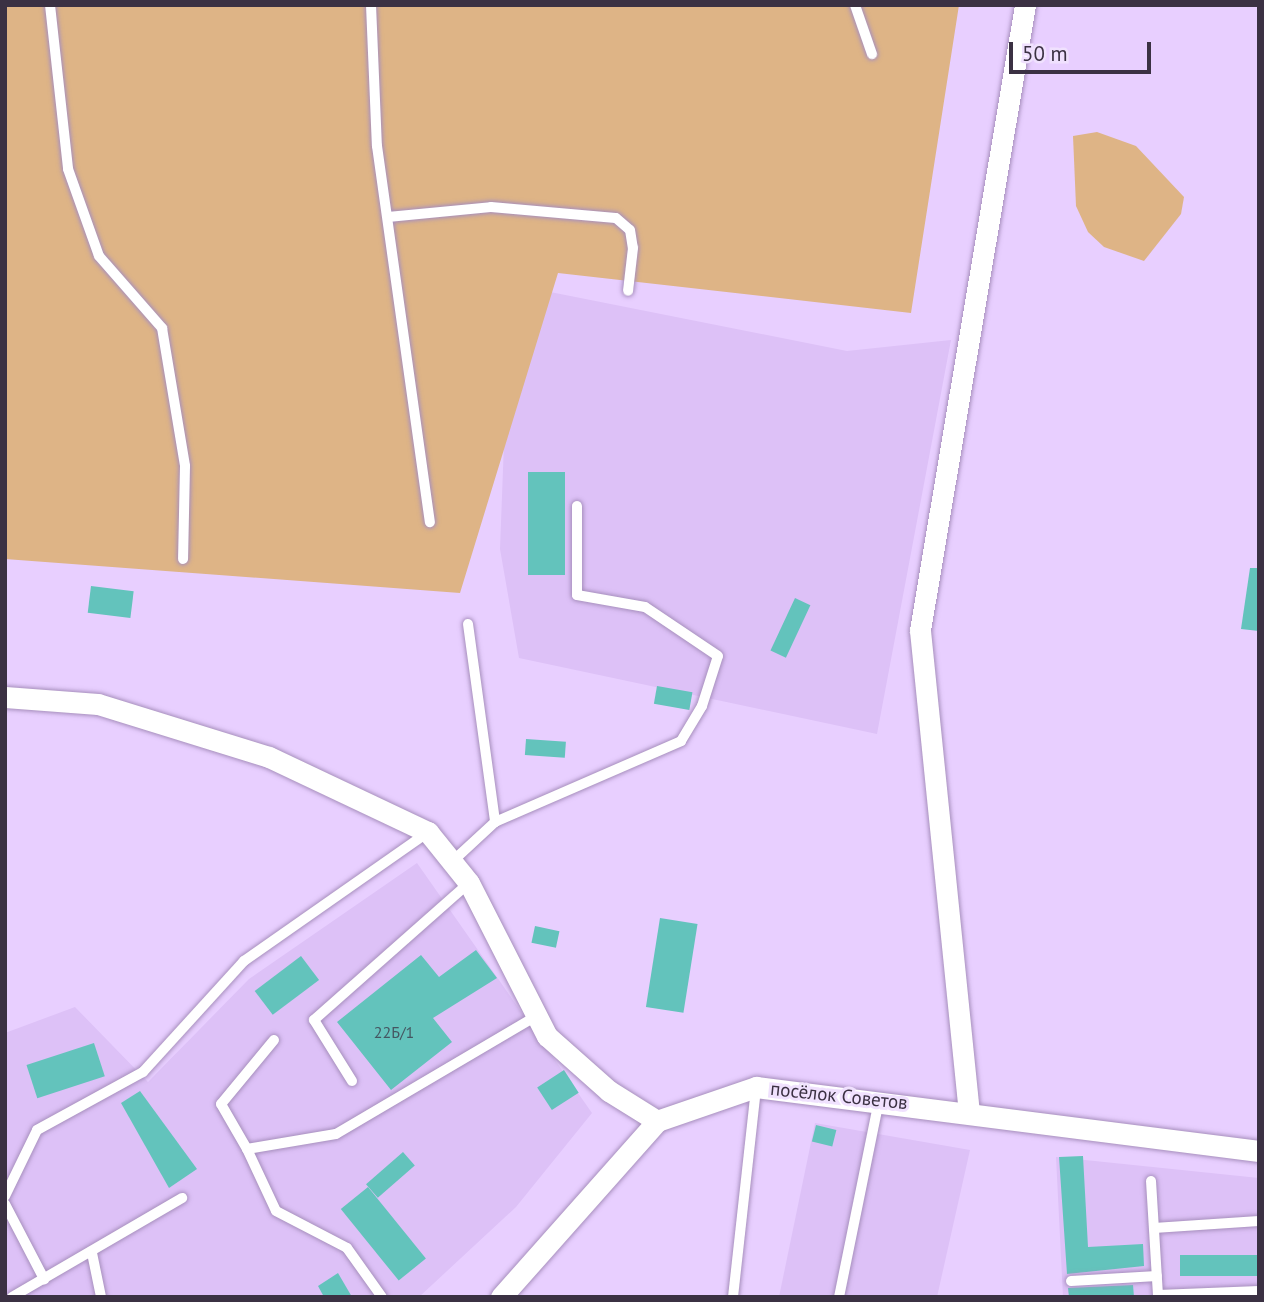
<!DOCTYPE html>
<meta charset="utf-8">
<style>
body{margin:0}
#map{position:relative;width:1264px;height:1302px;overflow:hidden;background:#e8cfff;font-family:"PT Sans",sans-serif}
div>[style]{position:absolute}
.built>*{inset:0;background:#ddc1f7}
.green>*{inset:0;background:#deb486}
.building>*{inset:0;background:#63c3bc;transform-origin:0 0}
.roads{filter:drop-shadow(0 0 2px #a78fbd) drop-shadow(0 0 2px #a78fbd)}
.service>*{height:10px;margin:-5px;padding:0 5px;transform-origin:5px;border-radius:5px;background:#fff}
.minor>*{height:21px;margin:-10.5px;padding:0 10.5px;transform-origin:10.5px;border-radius:10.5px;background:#fff}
span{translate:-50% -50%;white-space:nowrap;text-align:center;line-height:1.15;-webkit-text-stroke:6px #f0e1fe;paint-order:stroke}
.number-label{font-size:16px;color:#455661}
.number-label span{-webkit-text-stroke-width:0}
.street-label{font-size:19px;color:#3b3143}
.frame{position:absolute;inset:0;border:7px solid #3b3143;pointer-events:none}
.scale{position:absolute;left:1009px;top:42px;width:142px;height:32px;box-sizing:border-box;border:4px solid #3b3143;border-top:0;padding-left:9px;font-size:21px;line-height:24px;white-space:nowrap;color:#3b3143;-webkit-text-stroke:5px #f0e1fe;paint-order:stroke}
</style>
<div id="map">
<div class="built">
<div style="clip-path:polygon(510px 284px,847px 351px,951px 340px,877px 734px,519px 658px,500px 549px)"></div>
<div style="clip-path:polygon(417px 863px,592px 1113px,516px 1207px,419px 1297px,5px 1297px,5px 1033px,75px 1007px,148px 1082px,249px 979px)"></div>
<div style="clip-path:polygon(815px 1123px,970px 1150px,937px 1297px,779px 1297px)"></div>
<div style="clip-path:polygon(1056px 1157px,1259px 1178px,1259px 1297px,1063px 1297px)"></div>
</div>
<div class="green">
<div style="clip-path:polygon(5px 5px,959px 5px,911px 313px,558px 273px,460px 593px,5px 559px)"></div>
<div style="clip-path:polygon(1097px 132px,1136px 146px,1184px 197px,1181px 214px,1144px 261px,1104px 247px,1088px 232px,1076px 206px,1073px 136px)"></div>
</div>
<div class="building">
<div style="left:528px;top:472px;width:37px;height:103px"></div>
<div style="clip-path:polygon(1250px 568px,1259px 568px,1259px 631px,1241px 629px)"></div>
<div style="left:91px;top:586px;width:43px;height:27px;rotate:7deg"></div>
<div style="left:795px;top:598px;width:17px;height:58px;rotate:25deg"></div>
<div style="left:657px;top:686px;width:36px;height:18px;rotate:10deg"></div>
<div style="left:526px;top:739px;width:40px;height:16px;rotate:4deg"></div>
<div style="left:660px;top:918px;width:38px;height:90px;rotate:9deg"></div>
<div style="left:535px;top:926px;width:25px;height:17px;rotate:12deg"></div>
<div style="clip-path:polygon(476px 950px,497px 978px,433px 1018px,452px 1042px,391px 1090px,337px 1022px,421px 955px,439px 977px)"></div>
<div style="left:301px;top:956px;width:30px;height:58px;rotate:53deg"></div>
<div style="left:94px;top:1043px;width:35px;height:71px;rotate:72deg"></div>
<div style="left:564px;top:1070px;width:27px;height:32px;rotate:57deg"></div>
<div style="clip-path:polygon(140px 1091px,197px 1169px,169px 1188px,121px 1103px)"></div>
<div style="left:816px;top:1125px;width:21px;height:17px;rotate:14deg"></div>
<div style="left:403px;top:1152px;width:18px;height:49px;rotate:49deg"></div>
<div style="clip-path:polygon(1083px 1156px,1088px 1247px,1143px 1244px,1144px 1266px,1067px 1274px,1059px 1157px)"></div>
<div style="left:368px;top:1187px;width:92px;height:35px;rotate:51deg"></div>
<div style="left:1259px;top:1255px;width:21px;height:79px;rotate:90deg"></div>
<div style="clip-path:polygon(338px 1273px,352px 1297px,324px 1297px,318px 1286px)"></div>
<div style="clip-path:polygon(1133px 1285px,1134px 1297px,1069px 1297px,1068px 1288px)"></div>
</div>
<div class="roads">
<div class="service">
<div style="left:50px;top:5px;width:165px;rotate:83.7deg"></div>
<div style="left:68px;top:169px;width:92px;rotate:70.4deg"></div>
<div style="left:99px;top:256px;width:96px;rotate:48.8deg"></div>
<div style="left:162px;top:328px;width:140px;rotate:80.5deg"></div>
<div style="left:185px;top:466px;width:93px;rotate:91.2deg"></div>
<div style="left:371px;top:5px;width:141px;rotate:87.6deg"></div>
<div style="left:377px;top:146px;width:380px;rotate:82deg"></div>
<div style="left:855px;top:5px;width:52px;rotate:70.9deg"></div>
<div style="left:388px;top:217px;width:103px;rotate:-5.5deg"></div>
<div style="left:491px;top:207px;width:125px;rotate:5deg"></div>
<div style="left:616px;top:218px;width:18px;rotate:41deg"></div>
<div style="left:630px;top:230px;width:18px;rotate:81deg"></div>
<div style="left:633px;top:248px;width:43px;rotate:96.6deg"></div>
<div style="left:468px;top:624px;width:200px;rotate:82.2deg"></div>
<div style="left:455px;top:859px;width:54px;rotate:-42.8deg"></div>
<div style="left:495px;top:822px;width:203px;rotate:-23.5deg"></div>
<div style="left:681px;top:741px;width:41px;rotate:-59deg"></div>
<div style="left:702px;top:706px;width:52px;rotate:-72.3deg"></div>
<div style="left:718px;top:656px;width:88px;rotate:-146.1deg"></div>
<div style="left:645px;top:607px;width:69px;rotate:-170deg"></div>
<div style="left:577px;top:595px;width:89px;rotate:-90deg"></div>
<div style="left:274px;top:1040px;width:83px;rotate:129.6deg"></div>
<div style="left:221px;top:1104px;width:52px;rotate:60deg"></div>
<div style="left:247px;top:1149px;width:90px;rotate:-9.6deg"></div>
<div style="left:336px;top:1134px;width:232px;rotate:-30.5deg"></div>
<div style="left:352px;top:1081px;width:72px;rotate:-121.9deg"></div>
<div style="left:314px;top:1020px;width:207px;rotate:-41.5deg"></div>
<div style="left:247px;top:1149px;width:68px;rotate:64.9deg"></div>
<div style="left:276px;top:1211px;width:80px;rotate:27.5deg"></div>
<div style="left:347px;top:1248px;width:60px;rotate:54.5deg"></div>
<div style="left:1151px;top:1181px;width:116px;rotate:86.5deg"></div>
<div style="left:5px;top:1196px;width:73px;rotate:-64.1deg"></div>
<div style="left:37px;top:1130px;width:121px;rotate:-28.7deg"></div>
<div style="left:143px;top:1072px;width:150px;rotate:-47.7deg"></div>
<div style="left:244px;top:961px;width:225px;rotate:-35deg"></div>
<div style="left:5px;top:1204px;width:85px;rotate:62.5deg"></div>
<div style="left:1154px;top:1228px;width:105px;rotate:-3.8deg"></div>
<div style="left:92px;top:1253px;width:45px;rotate:78.4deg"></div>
<div style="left:1071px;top:1281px;width:86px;rotate:-3.3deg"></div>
<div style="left:1158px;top:1295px;width:101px;rotate:-2.3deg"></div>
<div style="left:12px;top:1297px;width:197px;rotate:-30.2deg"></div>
<div style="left:733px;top:1297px;width:211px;rotate:-83.7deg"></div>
<div style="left:839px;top:1297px;width:200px;rotate:-78.5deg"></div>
</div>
<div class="minor">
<div style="left:5px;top:697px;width:93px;rotate:4.3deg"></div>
<div style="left:98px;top:704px;width:179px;rotate:17.2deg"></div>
<div style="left:269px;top:757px;width:176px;rotate:25.3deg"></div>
<div style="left:428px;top:832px;width:65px;rotate:51.2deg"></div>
<div style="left:469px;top:883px;width:172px;rotate:63deg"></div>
<div style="left:547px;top:1036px;width:83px;rotate:41.6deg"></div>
<div style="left:609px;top:1091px;width:57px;rotate:32deg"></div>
<div style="left:969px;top:1113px;width:485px;rotate:-95.8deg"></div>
<div style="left:920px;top:630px;width:634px;rotate:-80.46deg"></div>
<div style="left:501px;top:1297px;width:235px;rotate:-48.4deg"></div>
<div style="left:657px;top:1121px;width:105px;rotate:-19deg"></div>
<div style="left:756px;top:1087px;width:507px;rotate:7.25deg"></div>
</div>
</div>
<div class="number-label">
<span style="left:394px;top:1032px">22Б/1</span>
</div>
<div class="street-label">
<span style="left:839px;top:1096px;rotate:6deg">посёлок Советов</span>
</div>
<div class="frame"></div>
<div class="scale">50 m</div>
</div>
